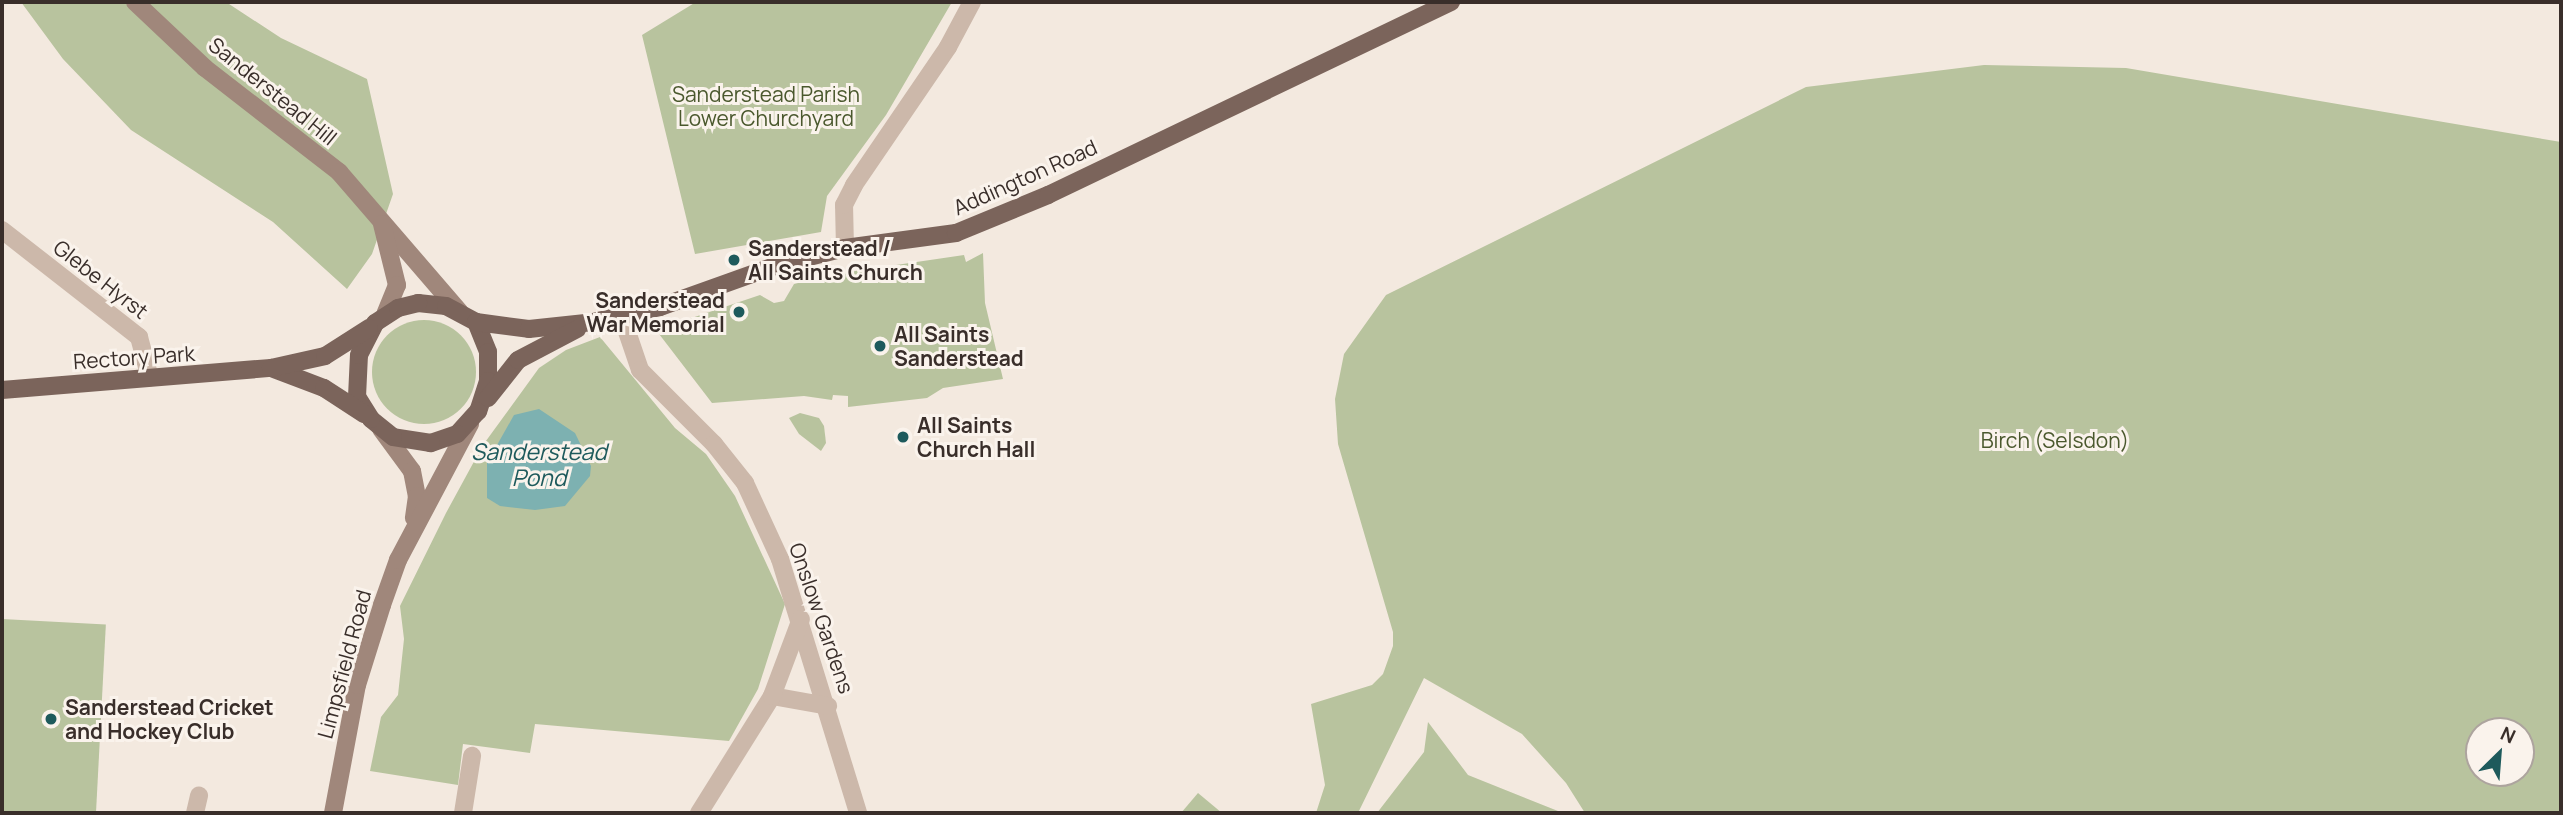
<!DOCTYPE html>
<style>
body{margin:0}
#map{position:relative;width:2563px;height:815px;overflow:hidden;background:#f3e9df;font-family:Manrope,sans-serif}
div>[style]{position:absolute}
.green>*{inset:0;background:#b8c39e;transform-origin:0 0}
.round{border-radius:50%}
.water>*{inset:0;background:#7db1b1}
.minor>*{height:18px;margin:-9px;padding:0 9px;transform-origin:9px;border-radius:9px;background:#ccb8aa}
.tertiary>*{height:18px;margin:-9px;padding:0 9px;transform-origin:9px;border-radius:9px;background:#ccb8aa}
.secondary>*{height:18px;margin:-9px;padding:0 9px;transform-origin:9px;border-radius:9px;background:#a0877b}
.primary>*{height:18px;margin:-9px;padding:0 9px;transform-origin:9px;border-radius:9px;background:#7b645b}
.dots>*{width:19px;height:19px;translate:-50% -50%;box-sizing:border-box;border:4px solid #faf3ec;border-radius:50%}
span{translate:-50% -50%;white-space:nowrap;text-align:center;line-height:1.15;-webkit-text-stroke:6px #faf3ec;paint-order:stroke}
.street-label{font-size:21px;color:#392e2a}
.park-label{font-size:21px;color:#4a582d}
.poi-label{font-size:21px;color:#392e2a;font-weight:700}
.left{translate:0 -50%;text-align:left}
.right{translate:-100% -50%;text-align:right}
.water-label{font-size:23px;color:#1e5a5c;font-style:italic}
.frame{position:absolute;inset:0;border:4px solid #392e2a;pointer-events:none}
.north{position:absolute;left:2465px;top:717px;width:70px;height:70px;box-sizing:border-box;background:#faf3ec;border:2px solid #ada49e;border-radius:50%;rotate:25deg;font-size:19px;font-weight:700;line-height:28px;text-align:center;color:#392e2a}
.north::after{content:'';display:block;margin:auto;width:24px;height:32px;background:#1e5a5c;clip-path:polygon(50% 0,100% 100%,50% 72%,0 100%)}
</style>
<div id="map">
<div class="green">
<div style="clip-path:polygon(21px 2px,226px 2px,281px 38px,367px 79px,393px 194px,372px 254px,347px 289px,273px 222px,131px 130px,63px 59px)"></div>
<div style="clip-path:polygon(696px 2px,952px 2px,886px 115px,827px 196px,821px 232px,695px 254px,642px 35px)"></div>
<div style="clip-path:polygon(evenodd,1984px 65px,2126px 68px,2561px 142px,2561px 813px,1585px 813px,1566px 783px,1522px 734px,1424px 678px,1358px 813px,1316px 813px,1325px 785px,1311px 704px,1372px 685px,1383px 674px,1393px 646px,1393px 632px,1338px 444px,1335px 399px,1344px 354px,1386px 295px,1806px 87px,1984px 65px,2479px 731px,2521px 731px,2521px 773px,2479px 773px,2479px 731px)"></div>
<div style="clip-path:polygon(983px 253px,985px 303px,1003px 379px,943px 388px,927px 398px,848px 407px,848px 396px,833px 395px,832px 400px,804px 396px,712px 403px,656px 330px,760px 295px,774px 303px,784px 301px,794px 284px,835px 274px,964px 255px,966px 262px)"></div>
<div class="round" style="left:372px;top:320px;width:104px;height:104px"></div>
<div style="clip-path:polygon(600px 337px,675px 428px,706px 454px,735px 496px,785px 604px,758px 689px,729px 741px,535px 724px,530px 753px,463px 744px,458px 785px,370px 771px,381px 717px,398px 695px,404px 639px,400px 606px,446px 513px,483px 445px,539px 368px,566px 350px)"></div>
<div style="clip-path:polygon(800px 413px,819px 418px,824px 426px,826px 443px,821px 451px,799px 434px,789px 418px)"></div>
<div style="left:2px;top:619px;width:104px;height:194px;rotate:3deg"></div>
<div style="clip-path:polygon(1428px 722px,1468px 775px,1563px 813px,1377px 813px,1424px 752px)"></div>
<div style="clip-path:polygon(1198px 793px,1222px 813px,1181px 813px)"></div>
</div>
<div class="water">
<div style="clip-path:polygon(539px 409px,575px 433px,591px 466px,590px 476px,565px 506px,535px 510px,500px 506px,487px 498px,487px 463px,514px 415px)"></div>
</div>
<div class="minor">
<div style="left:2px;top:230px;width:174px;rotate:38deg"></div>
<div style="left:139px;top:337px;width:42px;rotate:75deg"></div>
<div style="left:622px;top:317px;width:56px;rotate:71.2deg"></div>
<div style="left:640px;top:370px;width:105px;rotate:45deg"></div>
<div style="left:714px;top:444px;width:50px;rotate:51.5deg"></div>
<div style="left:745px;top:483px;width:84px;rotate:65.3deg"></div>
<div style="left:780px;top:559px;width:266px;rotate:72.9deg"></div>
<div style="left:772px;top:696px;width:57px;rotate:10.1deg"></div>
<div style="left:195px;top:813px;width:18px;rotate:-77deg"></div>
<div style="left:463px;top:813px;width:58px;rotate:-81deg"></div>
<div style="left:699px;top:813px;width:138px;rotate:-58deg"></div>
<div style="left:772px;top:696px;width:82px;rotate:-69.4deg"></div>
</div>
<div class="tertiary">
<div style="left:845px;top:248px;width:43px;rotate:-91.3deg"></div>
<div style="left:844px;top:205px;width:22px;rotate:-63deg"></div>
<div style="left:854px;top:185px;width:167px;rotate:-55.7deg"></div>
<div style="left:948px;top:47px;width:51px;rotate:-61.9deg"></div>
</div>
<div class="secondary">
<div style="left:135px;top:2px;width:96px;rotate:43.3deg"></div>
<div style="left:205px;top:68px;width:170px;rotate:37.8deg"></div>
<div style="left:339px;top:172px;width:185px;rotate:49.2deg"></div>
<div style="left:382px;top:224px;width:63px;rotate:76.2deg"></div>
<div style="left:397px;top:285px;width:31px;rotate:112deg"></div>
<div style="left:381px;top:429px;width:52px;rotate:53.6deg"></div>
<div style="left:412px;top:471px;width:25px;rotate:79deg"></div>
<div style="left:417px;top:496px;width:22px;rotate:98deg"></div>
<div style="left:333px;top:813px;width:130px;rotate:-79.4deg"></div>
<div style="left:357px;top:685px;width:84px;rotate:-72.6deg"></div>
<div style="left:382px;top:605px;width:48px;rotate:-70.4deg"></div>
<div style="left:398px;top:560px;width:154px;rotate:-62.1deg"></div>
</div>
<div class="primary">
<div style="left:418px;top:303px;width:28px;rotate:6deg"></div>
<div style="left:446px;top:306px;width:34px;rotate:28deg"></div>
<div style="left:476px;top:322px;width:32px;rotate:68deg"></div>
<div style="left:488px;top:352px;width:29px;rotate:90deg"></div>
<div style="left:488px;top:381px;width:32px;rotate:108deg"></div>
<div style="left:478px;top:411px;width:31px;rotate:132deg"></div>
<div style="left:457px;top:434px;width:28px;rotate:161deg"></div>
<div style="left:431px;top:443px;width:38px;rotate:-171deg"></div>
<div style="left:393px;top:437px;width:28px;rotate:-141deg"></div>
<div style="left:371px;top:419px;width:26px;rotate:-122deg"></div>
<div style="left:357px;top:397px;width:42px;rotate:-87.3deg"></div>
<div style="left:359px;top:355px;width:36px;rotate:-63deg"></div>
<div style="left:375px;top:323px;width:27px;rotate:-33deg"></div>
<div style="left:398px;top:308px;width:21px;rotate:-14deg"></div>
<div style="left:476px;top:322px;width:53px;rotate:7.5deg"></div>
<div style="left:529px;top:329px;width:64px;rotate:-6.2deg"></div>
<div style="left:593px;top:322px;width:69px;rotate:-12.6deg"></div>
<div style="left:660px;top:307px;width:124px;rotate:-19.7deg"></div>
<div style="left:777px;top:265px;width:70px;rotate:-14deg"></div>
<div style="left:845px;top:248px;width:112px;rotate:-7.7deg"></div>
<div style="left:956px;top:233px;width:100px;rotate:-22.4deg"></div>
<div style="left:1048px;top:195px;width:447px;rotate:-25.6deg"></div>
<div style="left:274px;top:369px;width:53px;rotate:20.8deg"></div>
<div style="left:324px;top:388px;width:48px;rotate:33deg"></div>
<div style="left:2px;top:390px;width:270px;rotate:-4.7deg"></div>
<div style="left:271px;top:368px;width:55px;rotate:-12.5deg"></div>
<div style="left:325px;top:356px;width:52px;rotate:-32.5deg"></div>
<div style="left:488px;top:398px;width:48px;rotate:-51.7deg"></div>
<div style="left:518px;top:360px;width:67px;rotate:-27.7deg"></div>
</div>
<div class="dots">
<div style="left:734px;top:260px;background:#1e5a5c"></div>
<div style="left:739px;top:312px;background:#1e5a5c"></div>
<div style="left:880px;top:346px;background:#1e5a5c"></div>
<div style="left:903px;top:437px;background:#1e5a5c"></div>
<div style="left:51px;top:719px;background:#1e5a5c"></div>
</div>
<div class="street-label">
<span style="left:273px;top:91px;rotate:39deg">Sanderstead Hill</span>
<span style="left:1025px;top:177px;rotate:-24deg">Addington Road</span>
<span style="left:101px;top:279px;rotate:38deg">Glebe Hyrst</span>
<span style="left:134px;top:357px;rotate:-4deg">Rectory Park</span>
<span style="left:822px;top:618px;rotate:71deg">Onslow Gardens</span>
<span style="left:344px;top:664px;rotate:-75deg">Limpsfield Road</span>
</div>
<div class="park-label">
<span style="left:766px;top:106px">Sanderstead Parish<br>Lower Churchyard</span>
<span style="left:2055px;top:440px">Birch (Selsdon)</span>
</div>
<div class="poi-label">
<span class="left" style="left:748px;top:260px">Sanderstead /<br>All Saints Church</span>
<span class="right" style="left:725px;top:312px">Sanderstead<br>War Memorial</span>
<span class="left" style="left:894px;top:346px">All Saints<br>Sanderstead</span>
<span class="left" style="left:917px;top:437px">All Saints<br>Church Hall</span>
<span class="left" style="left:65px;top:719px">Sanderstead Cricket<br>and Hockey Club</span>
</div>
<div class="water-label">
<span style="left:539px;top:464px">Sanderstead<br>Pond</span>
</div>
<div class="frame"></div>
<div class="north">N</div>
</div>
